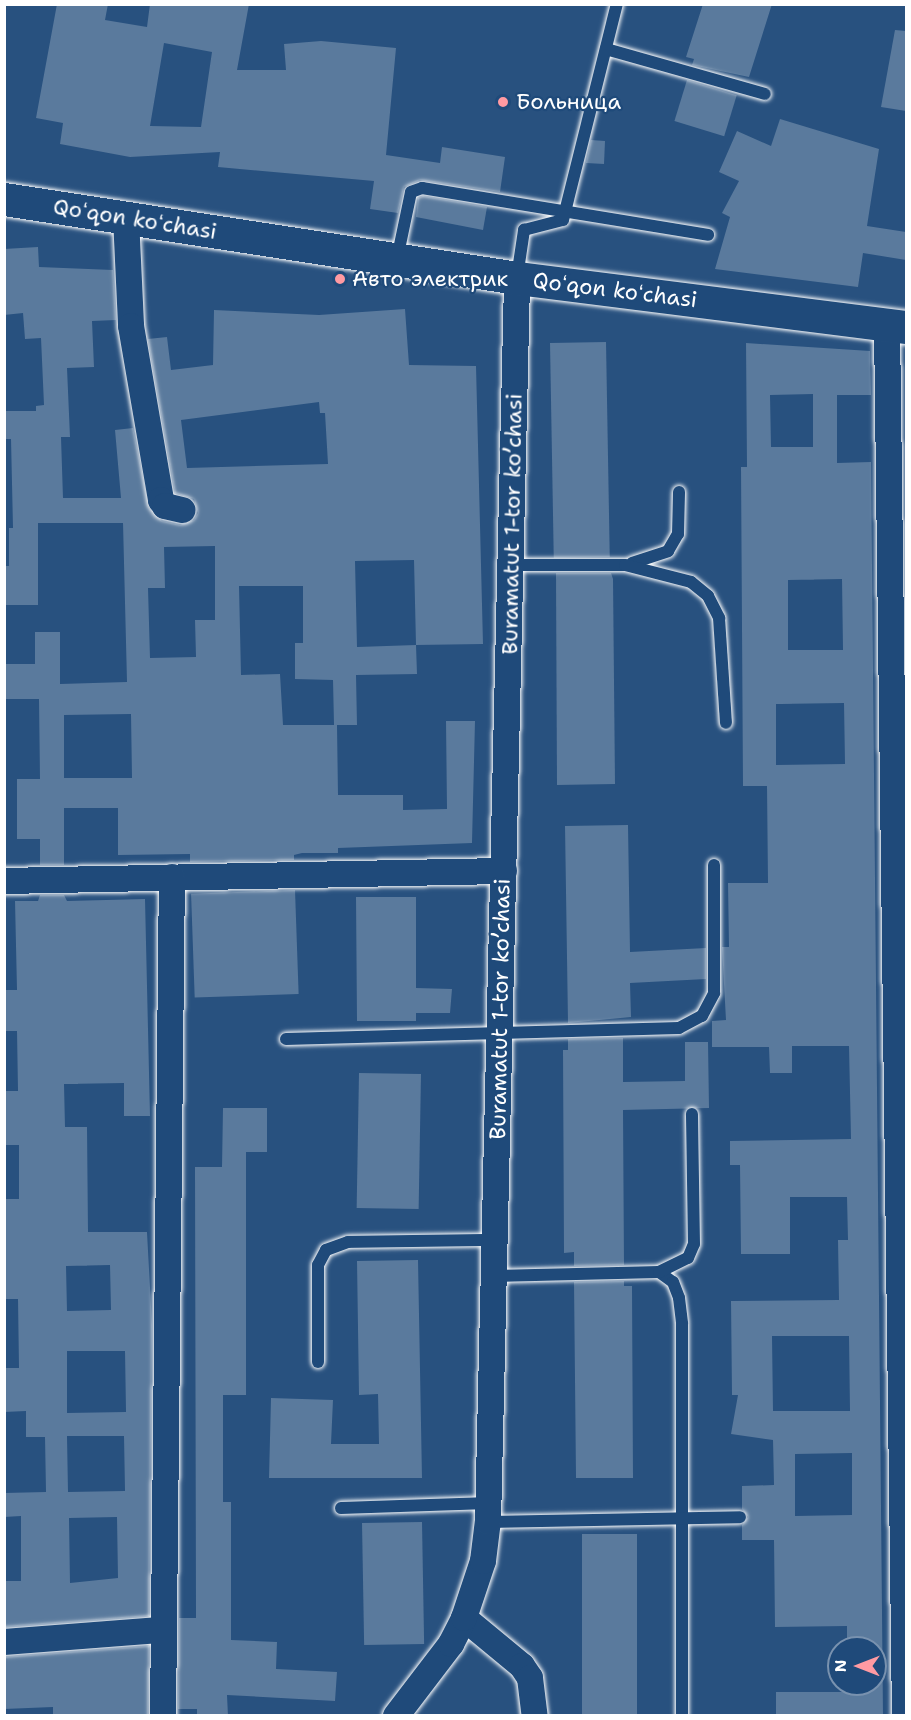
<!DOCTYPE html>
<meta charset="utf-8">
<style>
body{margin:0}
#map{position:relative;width:911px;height:1720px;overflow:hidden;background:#28517f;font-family:"Shantell Sans",sans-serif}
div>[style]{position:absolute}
.building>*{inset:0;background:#5a7a9d;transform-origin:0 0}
.roads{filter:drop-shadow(0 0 2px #fff) drop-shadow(0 0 2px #fff)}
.lane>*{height:12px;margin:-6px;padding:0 6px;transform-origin:6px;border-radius:6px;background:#1f4a7a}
.street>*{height:26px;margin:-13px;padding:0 13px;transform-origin:13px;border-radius:13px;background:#1f4a7a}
.secondary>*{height:33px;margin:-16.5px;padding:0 16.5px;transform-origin:16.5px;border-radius:16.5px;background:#1f4a7a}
.dots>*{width:16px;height:16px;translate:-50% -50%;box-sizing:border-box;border:3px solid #1f4a7a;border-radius:50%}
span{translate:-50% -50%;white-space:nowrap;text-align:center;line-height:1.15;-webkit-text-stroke:4.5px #1f4a7a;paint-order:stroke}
.poi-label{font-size:22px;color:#fff}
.left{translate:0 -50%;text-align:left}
.street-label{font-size:22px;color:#fff}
.frame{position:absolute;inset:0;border:6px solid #fff;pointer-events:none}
.north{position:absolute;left:827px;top:1636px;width:60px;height:60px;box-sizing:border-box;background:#1f4a7a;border:2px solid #7992af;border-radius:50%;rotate:270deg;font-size:16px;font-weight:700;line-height:24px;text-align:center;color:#fff}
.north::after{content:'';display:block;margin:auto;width:21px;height:27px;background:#ff9aa2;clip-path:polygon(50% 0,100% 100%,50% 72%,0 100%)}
</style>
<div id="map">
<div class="building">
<div style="clip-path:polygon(evenodd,57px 4px,108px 4px,105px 20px,147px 27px,150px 4px,249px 4px,237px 70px,286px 70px,284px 44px,321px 41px,396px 48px,386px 155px,440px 163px,442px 147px,505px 157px,500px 192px,420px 180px,404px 187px,398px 213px,370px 209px,374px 181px,218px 167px,220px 152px,130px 157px,60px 144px,63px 123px,36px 118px,57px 4px,164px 43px,212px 52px,201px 127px,150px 126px,164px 43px)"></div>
<div style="clip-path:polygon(703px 4px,772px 4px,749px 77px,692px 65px,694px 59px,686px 57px)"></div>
<div style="clip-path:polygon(895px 30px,906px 31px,906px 111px,881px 107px)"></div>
<div style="left:687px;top:80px;width:52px;height:43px;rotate:17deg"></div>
<div style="clip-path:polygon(780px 119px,879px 149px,867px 226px,906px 232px,906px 260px,863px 253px,858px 287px,715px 269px,730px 217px,722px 213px,739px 181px,719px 172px,737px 131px,771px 146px)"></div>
<div style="clip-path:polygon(591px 140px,605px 141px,604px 164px,586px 163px)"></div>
<div style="clip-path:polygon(423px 196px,487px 207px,483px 230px,416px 217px,418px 198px)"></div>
<div style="clip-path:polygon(evenodd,38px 247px,39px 267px,113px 270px,116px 320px,92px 321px,94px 367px,67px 368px,70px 437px,61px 437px,63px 498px,121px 498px,115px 430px,133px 428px,149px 508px,162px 521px,180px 525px,194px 520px,198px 513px,194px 499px,175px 493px,148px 339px,167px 337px,171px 370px,213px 365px,214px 310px,319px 315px,405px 309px,409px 365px,476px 366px,483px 644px,416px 645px,417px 674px,356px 675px,357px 725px,337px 725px,338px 795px,403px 795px,403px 810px,447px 809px,446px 721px,475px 721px,472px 843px,338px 848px,338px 853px,302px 853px,294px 855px,294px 860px,190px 862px,190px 854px,118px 855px,118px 808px,64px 808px,64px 865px,40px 865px,40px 839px,17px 839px,17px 779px,40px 779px,39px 699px,4px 699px,4px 664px,35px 664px,35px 632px,60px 632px,60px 684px,127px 682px,123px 523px,38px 523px,38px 605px,4px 605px,4px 566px,9px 566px,9px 528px,13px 528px,11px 439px,4px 439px,4px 411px,36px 411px,36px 406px,44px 405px,41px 338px,25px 339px,23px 313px,4px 315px,4px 249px,38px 247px,319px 402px,320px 413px,325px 413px,328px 464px,187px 468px,181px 420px,319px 402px,38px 247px,215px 546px,215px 620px,195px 620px,196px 657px,150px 658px,148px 588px,165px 588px,164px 547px,215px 546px,38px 247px,414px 560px,416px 645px,357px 647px,355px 561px,414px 560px,38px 247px,239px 586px,303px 586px,303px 643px,295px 643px,295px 679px,333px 680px,334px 725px,283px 725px,280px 674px,241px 675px,239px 586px,38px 247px,131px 714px,132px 778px,64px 778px,64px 715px,131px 714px)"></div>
<div style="left:606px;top:342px;width:215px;height:56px;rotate:89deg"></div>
<div style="clip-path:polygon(evenodd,746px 343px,870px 351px,871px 395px,837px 395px,837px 463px,871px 462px,883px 1716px,776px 1716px,776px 1692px,856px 1692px,856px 1684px,875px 1684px,875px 1648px,847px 1648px,847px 1626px,775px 1627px,774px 1540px,742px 1540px,742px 1525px,748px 1517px,742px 1509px,742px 1486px,774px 1485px,773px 1440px,731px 1434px,738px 1395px,732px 1395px,731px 1301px,839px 1300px,838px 1240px,848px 1240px,847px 1197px,790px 1197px,790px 1254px,741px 1254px,740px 1165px,730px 1165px,730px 1141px,851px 1139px,849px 1046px,792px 1046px,792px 1073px,770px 1073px,769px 1047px,712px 1047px,712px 1021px,726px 1020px,722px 947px,729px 947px,728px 883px,768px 883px,767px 786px,743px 786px,741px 467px,747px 467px,746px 343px,813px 394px,813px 447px,771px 447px,770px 395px,813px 394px,746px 343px,842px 579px,843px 650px,788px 650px,788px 580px,842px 579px,746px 343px,844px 703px,845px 764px,776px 765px,776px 704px,844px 703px,746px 343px,772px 1336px,849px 1336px,850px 1411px,773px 1411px,772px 1336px,746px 343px,852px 1453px,852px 1515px,795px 1516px,795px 1454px,852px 1453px)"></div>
<div style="clip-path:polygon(556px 573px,611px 573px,613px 579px,615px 784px,557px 785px)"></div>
<div style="clip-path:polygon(628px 825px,630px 952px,706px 948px,706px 979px,630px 983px,631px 1017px,568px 1023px,565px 826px)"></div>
<div style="left:295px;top:890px;width:104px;height:104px;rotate:88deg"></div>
<div style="clip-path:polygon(evenodd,40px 895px,64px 895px,67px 901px,145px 899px,150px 1116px,124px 1116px,124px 1083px,64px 1084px,65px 1127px,87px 1127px,88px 1232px,147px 1232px,152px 1325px,149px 1616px,4px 1627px,4px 1581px,21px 1581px,21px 1516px,4px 1517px,4px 1493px,46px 1492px,45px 1437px,26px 1437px,26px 1411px,4px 1412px,4px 1368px,19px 1368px,18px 1299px,4px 1299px,4px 1199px,19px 1199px,19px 1145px,4px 1145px,4px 1091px,18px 1091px,17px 1031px,4px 1031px,4px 990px,17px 990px,15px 901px,38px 901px,40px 895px,110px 1265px,111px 1310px,67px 1311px,66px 1266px,110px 1265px,40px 895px,67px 1351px,125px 1351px,126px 1412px,67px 1413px,67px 1351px,40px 895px,67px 1436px,124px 1436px,125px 1491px,68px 1492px,67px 1436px,40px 895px,117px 1517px,118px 1578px,70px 1583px,69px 1518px,117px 1517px)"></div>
<div style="clip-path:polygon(356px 897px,416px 897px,416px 988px,452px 989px,450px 1013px,416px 1013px,416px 1021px,357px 1021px)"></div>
<div style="clip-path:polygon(623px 1038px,623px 1082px,685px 1081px,685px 1042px,708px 1042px,709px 1108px,623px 1110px,624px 1265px,574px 1266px,574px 1252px,564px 1253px,563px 1050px,568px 1050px,568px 1039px)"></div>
<div style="left:359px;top:1073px;width:62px;height:135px;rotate:1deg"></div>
<div style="clip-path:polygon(223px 1108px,267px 1108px,267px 1152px,246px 1152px,246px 1395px,223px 1395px,223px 1502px,231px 1502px,231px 1640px,277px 1642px,276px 1669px,337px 1672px,335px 1701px,227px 1695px,228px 1716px,197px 1716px,197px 1709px,178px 1709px,179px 1618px,196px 1618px,195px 1167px,222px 1167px)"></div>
<div style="clip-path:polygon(418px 1260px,422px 1478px,269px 1478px,271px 1398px,333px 1400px,331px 1444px,379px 1444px,378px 1394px,359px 1395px,357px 1261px)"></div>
<div style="clip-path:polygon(624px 1281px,624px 1286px,632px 1286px,633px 1478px,576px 1478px,574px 1282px)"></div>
<div style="left:422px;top:1522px;width:122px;height:60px;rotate:89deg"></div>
<div style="left:637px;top:1534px;width:182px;height:55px;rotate:90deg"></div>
<div style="clip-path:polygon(149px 1646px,148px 1716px,53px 1716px,53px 1707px,4px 1709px,4px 1657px)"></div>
</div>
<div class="roads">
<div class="lane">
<div style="left:606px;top:49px;width:165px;rotate:15.8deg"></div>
<div style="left:397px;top:259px;width:68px;rotate:-78.2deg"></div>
<div style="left:411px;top:192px;width:12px;rotate:-20deg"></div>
<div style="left:422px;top:188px;width:290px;rotate:9.3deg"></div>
<div style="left:517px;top:277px;width:48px;rotate:-81.5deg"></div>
<div style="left:524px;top:230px;width:40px;rotate:-14.4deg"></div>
<div style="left:563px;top:220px;width:223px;rotate:-76deg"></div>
<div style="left:632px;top:563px;width:38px;rotate:-18deg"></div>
<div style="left:668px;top:551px;width:20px;rotate:-60deg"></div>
<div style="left:678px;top:534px;width:42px;rotate:-88.6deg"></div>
<div style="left:510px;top:565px;width:115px"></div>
<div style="left:625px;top:565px;width:68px;rotate:14.4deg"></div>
<div style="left:691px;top:582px;width:22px;rotate:39deg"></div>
<div style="left:708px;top:596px;width:25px;rotate:63deg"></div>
<div style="left:719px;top:618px;width:105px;rotate:86.2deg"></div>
<div style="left:286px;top:1039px;width:393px;rotate:-1.6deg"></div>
<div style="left:679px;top:1028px;width:26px;rotate:-28deg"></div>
<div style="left:702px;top:1016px;width:26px;rotate:-62deg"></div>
<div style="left:714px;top:993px;width:128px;rotate:-90deg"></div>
<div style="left:659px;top:1272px;width:17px;rotate:36deg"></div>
<div style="left:673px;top:1282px;width:17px;rotate:69deg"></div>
<div style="left:679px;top:1298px;width:26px;rotate:83deg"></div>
<div style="left:682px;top:1324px;width:392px;rotate:90deg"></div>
<div style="left:494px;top:1276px;width:165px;rotate:-1.4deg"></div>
<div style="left:659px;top:1272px;width:32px;rotate:-26deg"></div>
<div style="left:688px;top:1258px;width:15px;rotate:-67deg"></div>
<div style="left:694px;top:1244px;width:130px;rotate:-90.9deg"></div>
<div style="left:318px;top:1362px;width:97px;rotate:-90deg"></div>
<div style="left:318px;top:1265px;width:17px;rotate:-62deg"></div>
<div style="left:326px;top:1250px;width:23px;rotate:-20deg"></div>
<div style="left:348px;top:1242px;width:147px;rotate:-0.8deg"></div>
<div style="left:341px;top:1508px;width:148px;rotate:-1.9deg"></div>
<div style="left:488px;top:1522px;width:252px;rotate:-1.1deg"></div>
</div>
<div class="street">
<div style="left:126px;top:218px;width:108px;rotate:87.3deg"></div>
<div style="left:131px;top:326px;width:177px;rotate:80.2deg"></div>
<div style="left:161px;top:500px;width:7px;rotate:56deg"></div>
<div style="left:165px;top:506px;width:18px;rotate:13deg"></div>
<div style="left:887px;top:325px;width:1391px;rotate:89.26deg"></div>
<div style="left:4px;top:881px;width:500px;rotate:-1.15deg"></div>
<div style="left:464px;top:1618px;width:75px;rotate:39.6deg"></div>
<div style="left:522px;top:1666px;width:14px;rotate:56deg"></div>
<div style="left:530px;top:1678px;width:38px;rotate:83deg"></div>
<div style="left:4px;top:1642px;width:156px;rotate:-4.4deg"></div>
<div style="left:163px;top:1716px;width:839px;rotate:-89.39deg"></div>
<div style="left:396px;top:1716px;width:91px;rotate:-52.6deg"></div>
<div style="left:451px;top:1644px;width:29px;rotate:-63deg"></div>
<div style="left:464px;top:1618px;width:60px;rotate:-71.6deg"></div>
<div style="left:483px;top:1561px;width:39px;rotate:-83deg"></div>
<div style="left:488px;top:1522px;width:1244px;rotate:-88.66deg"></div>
</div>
<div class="secondary">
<div style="left:4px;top:199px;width:519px;rotate:8.75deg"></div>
<div style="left:517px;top:278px;width:392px;rotate:7.2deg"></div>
</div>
</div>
<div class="dots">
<div style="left:503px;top:102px;background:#ff9aa2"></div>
<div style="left:340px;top:279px;background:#ff9aa2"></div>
</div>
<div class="poi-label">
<span class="left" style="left:516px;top:102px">Больница</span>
<span class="left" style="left:352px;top:279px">Авто электрик</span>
</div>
<div class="street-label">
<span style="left:135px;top:219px;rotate:9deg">Qoʻqon koʻchasi</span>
<span style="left:615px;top:290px;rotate:7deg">Qoʻqon koʻchasi</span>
<span style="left:512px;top:524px;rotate:-89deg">Buramatut 1-tor koʼchasi</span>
<span style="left:500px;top:1009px;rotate:-89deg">Buramatut 1-tor koʼchasi</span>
</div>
<div class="frame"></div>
<div class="north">N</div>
</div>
